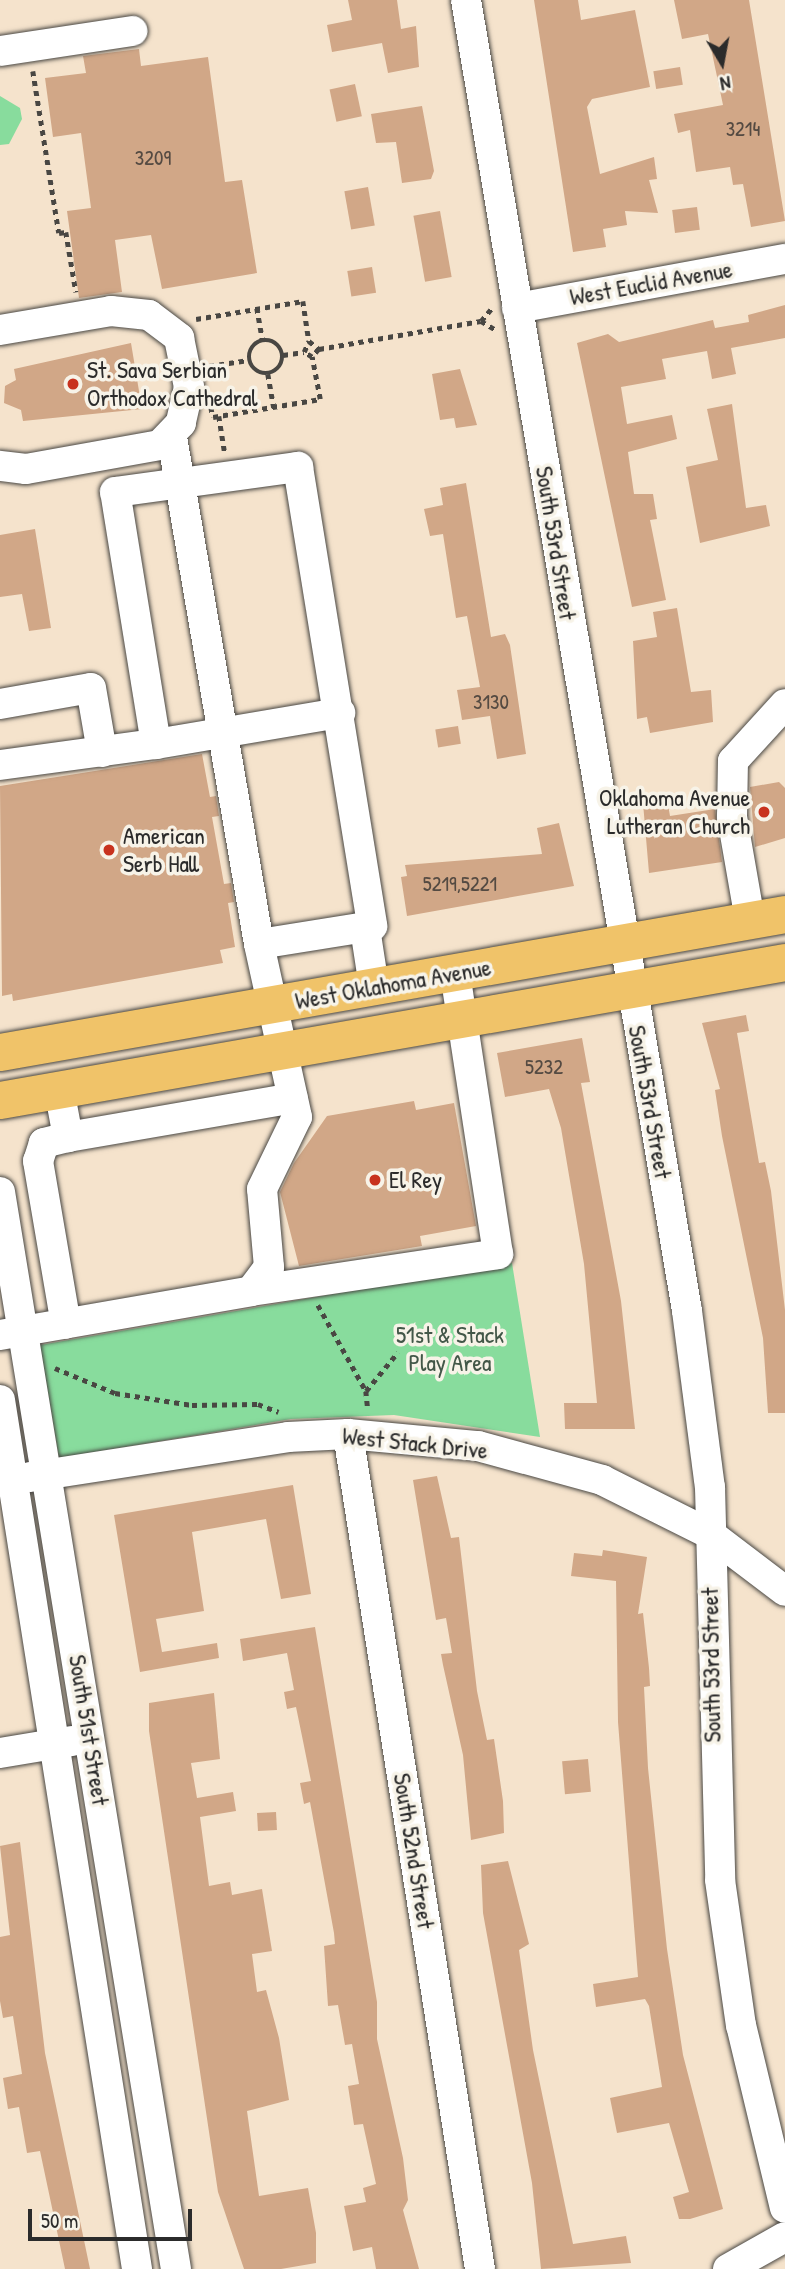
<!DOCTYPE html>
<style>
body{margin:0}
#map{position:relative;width:785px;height:2269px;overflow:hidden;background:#f5e3cc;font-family:"Patrick Hand",sans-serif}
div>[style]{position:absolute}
.green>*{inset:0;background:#88dc9d}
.building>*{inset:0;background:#d1a787;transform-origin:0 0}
.path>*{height:4.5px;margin-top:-2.25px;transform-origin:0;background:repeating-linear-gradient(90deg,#494743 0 5px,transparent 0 10px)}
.path>.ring{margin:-2.25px;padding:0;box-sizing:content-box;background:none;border:4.5px solid #494743;border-radius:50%}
.roads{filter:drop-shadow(0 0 2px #494743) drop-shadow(0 0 2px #494743)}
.minor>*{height:30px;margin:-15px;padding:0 15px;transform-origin:15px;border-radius:15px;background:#fff}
.major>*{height:37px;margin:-18.5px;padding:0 18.5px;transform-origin:18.5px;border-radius:18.5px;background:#f0c369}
.dots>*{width:19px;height:19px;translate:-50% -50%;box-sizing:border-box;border:4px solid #f7f3e8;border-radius:50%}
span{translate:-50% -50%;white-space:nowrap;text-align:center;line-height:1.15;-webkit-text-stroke:7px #f7f3e8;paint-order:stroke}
.number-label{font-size:21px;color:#544a42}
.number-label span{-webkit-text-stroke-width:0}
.street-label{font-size:24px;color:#2b2b2b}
.poi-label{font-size:24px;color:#2b2b2b}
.left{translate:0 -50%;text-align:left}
.right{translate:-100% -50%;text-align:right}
.park-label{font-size:24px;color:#425748}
.north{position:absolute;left:687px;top:28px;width:70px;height:70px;-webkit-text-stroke:5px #f7f3e8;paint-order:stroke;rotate:170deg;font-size:19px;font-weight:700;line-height:28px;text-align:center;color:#2b2b2b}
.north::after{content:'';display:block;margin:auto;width:24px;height:32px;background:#2b2b2b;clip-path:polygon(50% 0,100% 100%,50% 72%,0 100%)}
.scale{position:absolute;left:28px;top:2209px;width:164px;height:32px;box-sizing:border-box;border:4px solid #2b2b2b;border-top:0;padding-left:9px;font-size:21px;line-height:24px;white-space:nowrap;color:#2b2b2b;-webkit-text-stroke:5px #f7f3e8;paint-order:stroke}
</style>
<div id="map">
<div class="green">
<div style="clip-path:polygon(0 96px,20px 108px,22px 119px,9px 144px,0 145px)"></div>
<div style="clip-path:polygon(512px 1263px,540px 1437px,394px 1415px,291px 1419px,59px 1458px,40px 1345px)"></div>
</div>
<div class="building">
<div style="clip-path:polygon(348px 0,397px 0,401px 29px,416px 26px,419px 67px,388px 73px,382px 43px,332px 52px,327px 25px,352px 20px)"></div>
<div style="clip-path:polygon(534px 0,578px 0,581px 20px,635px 10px,650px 87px,592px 99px,587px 107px,600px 174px,654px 157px,657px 179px,649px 180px,658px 213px,625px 211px,627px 225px,603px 229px,606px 247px,573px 252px)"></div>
<div style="clip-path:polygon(674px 0,749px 0,785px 221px,751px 227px,743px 184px,733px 185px,730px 167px,696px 172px,690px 130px,678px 133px,674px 114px,723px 105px,708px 34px,682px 39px)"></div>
<div style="clip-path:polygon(139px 49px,141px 66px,208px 57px,225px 182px,242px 180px,257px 273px,162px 289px,151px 235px,115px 240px,122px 292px,79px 298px,67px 211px,91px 208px,81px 133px,53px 137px,45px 78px,86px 73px,83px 56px)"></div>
<div style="left:680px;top:67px;width:18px;height:27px;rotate:81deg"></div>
<div style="left:355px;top:84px;width:33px;height:26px;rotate:78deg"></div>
<div style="clip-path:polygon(422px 106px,434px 171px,431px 179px,402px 183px,396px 142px,376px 143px,371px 114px)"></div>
<div style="left:368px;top:187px;width:39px;height:24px;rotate:80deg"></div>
<div style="left:697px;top:207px;width:23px;height:25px;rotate:83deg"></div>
<div style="left:440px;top:211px;width:67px;height:27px;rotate:80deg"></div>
<div style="left:372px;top:267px;width:26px;height:25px;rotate:81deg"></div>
<div style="clip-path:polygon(785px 305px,785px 338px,731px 348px,736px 374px,712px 379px,707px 351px,662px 359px,666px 379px,621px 387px,627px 424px,672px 415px,677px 439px,628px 452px,634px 494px,653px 494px,657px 519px,650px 520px,666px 600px,632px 607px,577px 343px,608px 334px,619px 342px,713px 320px,715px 328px,749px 322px,748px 315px)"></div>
<div style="clip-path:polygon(131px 343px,142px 409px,23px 421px,21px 410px,4px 403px,5px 386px,16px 380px,14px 369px)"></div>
<div style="clip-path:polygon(460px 369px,477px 425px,456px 428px,454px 418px,440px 420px,432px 374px)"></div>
<div style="clip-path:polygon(732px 404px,746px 508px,766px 505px,770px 526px,700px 543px,686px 467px,718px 460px,707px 409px)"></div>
<div style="clip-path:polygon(466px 483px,491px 637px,505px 634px,510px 645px,526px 754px,497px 759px,490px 716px,462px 720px,457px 690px,480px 687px,467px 616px,456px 618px,443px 534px,430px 536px,424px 509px,443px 505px,440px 488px)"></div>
<div style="clip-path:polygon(35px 529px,51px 628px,29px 631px,22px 594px,0 597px,0 535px)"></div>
<div style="clip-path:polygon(677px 608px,691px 692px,711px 690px,713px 722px,650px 733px,647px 717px,637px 719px,633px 641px,657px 637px,653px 612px)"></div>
<div style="left:458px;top:726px;width:18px;height:23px;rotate:81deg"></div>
<div style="clip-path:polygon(202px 754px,210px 797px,216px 796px,219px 816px,212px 817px,224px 884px,231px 883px,234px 902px,228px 903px,235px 947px,220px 950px,223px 963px,13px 1001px,12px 994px,2px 996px,0 786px)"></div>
<div style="clip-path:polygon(779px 782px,785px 788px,785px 838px,755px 847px,750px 787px)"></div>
<div style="clip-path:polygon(667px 799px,670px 816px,715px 809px,722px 862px,649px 873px,643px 803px)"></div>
<div style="clip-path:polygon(559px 823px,574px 886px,407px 916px,401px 877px,407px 876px,405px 865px,542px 854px,537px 828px)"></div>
<div style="clip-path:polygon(746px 1015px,749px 1031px,737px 1033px,759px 1163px,765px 1162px,771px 1191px,785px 1310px,785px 1413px,768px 1413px,763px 1338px,722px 1136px,715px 1090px,720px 1089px,702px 1023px)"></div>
<div style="clip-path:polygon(582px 1038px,590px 1082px,581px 1083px,621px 1301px,635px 1429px,565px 1429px,564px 1403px,597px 1403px,584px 1264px,561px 1128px,549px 1089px,505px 1097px,497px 1053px)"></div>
<div style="clip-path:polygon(414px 1101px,416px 1110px,454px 1103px,476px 1226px,420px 1236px,422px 1246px,299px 1266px,280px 1192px,294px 1163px,327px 1116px)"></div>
<div style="clip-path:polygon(437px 1476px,451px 1538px,459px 1537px,477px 1691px,487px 1740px,494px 1739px,503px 1801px,504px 1833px,471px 1840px,463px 1755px,443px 1665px,441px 1654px,452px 1653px,446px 1618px,436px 1620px,413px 1480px)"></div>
<div style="clip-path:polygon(293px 1485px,311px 1594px,281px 1599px,266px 1519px,192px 1532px,204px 1611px,156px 1619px,162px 1652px,217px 1643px,219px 1658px,140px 1672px,114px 1515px)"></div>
<div style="clip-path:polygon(603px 1550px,647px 1557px,638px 1614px,643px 1613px,649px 1668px,650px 1686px,644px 1687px,648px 1768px,667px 1949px,683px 2055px,723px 2209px,690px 2219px,679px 2219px,673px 2197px,689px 2192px,669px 2123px,617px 2133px,610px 2098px,662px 2087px,649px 2006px,645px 1999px,596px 2007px,593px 1984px,638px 1977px,618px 1722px,616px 1581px,571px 1576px,574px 1553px,602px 1556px)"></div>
<div style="clip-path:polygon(315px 1627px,377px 2002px,377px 2039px,403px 2158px,408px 2200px,403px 2210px,419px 2269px,376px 2269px,372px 2247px,353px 2251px,344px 2206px,366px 2202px,363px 2188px,376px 2184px,363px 2124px,354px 2125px,348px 2086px,359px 2084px,352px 2044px,345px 2045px,338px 2005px,328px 2006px,324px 1946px,335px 1944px,334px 1933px,310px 1802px,304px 1804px,300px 1783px,311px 1781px,303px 1741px,296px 1707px,287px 1709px,284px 1692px,294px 1690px,287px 1653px,243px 1661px,240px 1639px)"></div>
<div style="clip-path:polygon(214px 1693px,220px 1759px,191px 1763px,197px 1798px,233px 1792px,236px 1811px,200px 1817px,209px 1886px,230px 1882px,232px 1895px,262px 1889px,272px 1951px,252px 1954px,257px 1992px,266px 1990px,279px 2038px,289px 2100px,247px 2111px,259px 2196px,308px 2188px,316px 2233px,316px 2263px,281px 2269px,244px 2269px,218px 2192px,149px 1731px,149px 1703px)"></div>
<div style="left:588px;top:1759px;width:33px;height:26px;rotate:85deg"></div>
<div style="left:276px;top:1812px;width:18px;height:19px;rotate:87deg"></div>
<div style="clip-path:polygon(20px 1842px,45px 2053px,90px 2269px,65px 2269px,40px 2151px,27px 2153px,19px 2107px,8px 2109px,3px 2078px,22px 2074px,13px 2016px,3px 2018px,0 2001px,0 1937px,10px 1935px,0 1846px)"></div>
<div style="clip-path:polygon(508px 1861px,529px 1944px,519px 1950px,533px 2050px,573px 2244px,626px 2236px,631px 2263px,541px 2269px,532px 2183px,483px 1913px,481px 1865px)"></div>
</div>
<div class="path">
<div style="left:33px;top:71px;width:164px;rotate:80.9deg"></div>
<div style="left:59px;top:233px;width:7px;rotate:-8deg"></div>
<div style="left:66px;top:232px;width:61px;rotate:80.5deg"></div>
<div style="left:257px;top:308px;width:34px;rotate:80deg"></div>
<div style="left:196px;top:319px;width:109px;rotate:-9.5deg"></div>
<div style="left:303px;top:301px;width:40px;rotate:81.5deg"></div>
<div style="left:481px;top:321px;width:17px;rotate:31deg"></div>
<div class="ring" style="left:249px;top:340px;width:29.5px;height:29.5px"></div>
<div style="left:319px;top:349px;width:164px;rotate:-9.8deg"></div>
<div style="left:481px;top:321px;width:17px;rotate:-50deg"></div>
<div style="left:283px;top:355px;width:21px;rotate:-8deg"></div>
<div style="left:209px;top:366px;width:40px;rotate:-8.5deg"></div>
<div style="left:268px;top:374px;width:34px;rotate:80deg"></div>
<div style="left:211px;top:407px;width:10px;rotate:79deg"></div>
<div style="left:213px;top:417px;width:109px;rotate:-9.5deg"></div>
<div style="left:320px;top:399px;width:43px;rotate:-100.8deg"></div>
<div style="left:312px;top:357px;width:9px;rotate:-148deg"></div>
<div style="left:304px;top:352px;width:12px;rotate:-66deg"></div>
<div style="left:309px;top:341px;width:13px;rotate:39deg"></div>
<div style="left:319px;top:349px;width:11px;rotate:131deg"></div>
<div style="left:219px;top:416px;width:37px;rotate:81deg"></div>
<div style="left:318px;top:1305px;width:98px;rotate:60.8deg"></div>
<div style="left:366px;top:1391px;width:19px;rotate:84deg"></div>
<div style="left:55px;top:1368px;width:65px;rotate:22.6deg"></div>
<div style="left:115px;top:1393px;width:78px;rotate:8.9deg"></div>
<div style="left:192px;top:1405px;width:66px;rotate:-0.9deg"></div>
<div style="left:258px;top:1404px;width:22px;rotate:21deg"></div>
<div style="left:366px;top:1391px;width:50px;rotate:-50.6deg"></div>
</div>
<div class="roads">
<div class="minor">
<div style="left:466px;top:0;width:1329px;rotate:80.43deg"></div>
<div style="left:687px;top:1311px;width:177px;rotate:82.6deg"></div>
<div style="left:710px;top:1487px;width:393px;rotate:88.5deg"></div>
<div style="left:720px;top:1880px;width:147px;rotate:81.8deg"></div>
<div style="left:741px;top:2025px;width:188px;rotate:76.5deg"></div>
<div style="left:0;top:51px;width:134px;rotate:-8.6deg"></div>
<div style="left:517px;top:308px;width:272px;rotate:-10.4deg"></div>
<div style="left:0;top:330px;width:113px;rotate:-9.7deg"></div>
<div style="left:111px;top:311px;width:38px;rotate:6deg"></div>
<div style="left:149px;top:315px;width:38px;rotate:37deg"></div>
<div style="left:179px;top:338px;width:50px;rotate:78.5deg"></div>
<div style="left:189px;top:387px;width:37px;rotate:103deg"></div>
<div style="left:181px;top:423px;width:30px;rotate:134deg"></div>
<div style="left:160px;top:445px;width:136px;rotate:169.8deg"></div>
<div style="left:26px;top:469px;width:26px;rotate:-173deg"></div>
<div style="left:0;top:704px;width:92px;rotate:-10deg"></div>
<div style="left:91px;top:688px;width:65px;rotate:80.2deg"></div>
<div style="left:156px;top:744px;width:187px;rotate:-9.6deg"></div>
<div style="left:0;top:765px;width:157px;rotate:-7.7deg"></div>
<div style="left:156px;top:744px;width:255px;rotate:-99.2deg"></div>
<div style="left:115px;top:492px;width:185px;rotate:-7.8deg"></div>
<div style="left:298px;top:467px;width:465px;rotate:80.8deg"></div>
<div style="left:372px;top:926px;width:114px;rotate:170.9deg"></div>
<div style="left:750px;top:920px;width:105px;rotate:-99.9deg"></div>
<div style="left:732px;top:817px;width:56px;rotate:-89deg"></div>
<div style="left:733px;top:761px;width:77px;rotate:-47.6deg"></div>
<div style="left:365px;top:928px;width:60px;rotate:81.3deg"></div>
<div style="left:59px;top:1089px;width:49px;rotate:79.4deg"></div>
<div style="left:68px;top:1137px;width:25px;rotate:166deg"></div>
<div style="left:44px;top:1143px;width:19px;rotate:108deg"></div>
<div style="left:38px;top:1161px;width:165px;rotate:80.3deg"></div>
<div style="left:68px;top:1137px;width:228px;rotate:-9.8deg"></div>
<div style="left:0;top:1192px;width:1091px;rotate:80.72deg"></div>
<div style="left:251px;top:1291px;width:250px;rotate:-8.5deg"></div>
<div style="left:498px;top:1254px;width:285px;rotate:-98.7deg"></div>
<div style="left:0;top:1335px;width:255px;rotate:-9.9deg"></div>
<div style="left:251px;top:1291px;width:30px;rotate:-53deg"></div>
<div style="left:269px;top:1267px;width:78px;rotate:-95.1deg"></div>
<div style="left:262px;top:1189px;width:80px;rotate:-64.1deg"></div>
<div style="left:297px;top:1117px;width:177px;rotate:-102.4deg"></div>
<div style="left:259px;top:944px;width:514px;rotate:-99.74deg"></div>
<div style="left:0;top:1400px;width:880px;rotate:81.04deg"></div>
<div style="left:348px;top:1434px;width:845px;rotate:81.02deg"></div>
<div style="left:30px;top:1477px;width:261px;rotate:-8.8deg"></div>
<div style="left:288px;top:1437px;width:60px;rotate:-2.9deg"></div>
<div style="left:348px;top:1434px;width:131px;rotate:5.3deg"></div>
<div style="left:478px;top:1446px;width:129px;rotate:15.3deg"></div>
<div style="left:602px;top:1480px;width:121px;rotate:26.6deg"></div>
<div style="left:710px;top:1534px;width:94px;rotate:37.2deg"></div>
<div style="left:0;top:1753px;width:73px;rotate:-9.5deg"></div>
<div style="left:728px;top:2269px;width:65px;rotate:-29.3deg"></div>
</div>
<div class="major">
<div style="left:0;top:1052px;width:797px;rotate:-9.97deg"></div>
<div style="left:0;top:1100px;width:797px;rotate:-9.97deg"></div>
</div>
</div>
<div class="dots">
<div style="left:73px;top:384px;background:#c8321e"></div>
<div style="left:764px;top:812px;background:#c8321e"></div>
<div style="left:109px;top:850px;background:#c8321e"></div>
<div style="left:375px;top:1180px;background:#c8321e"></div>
</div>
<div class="number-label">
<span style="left:743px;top:129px">3214</span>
<span style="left:153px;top:158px">3209</span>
<span style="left:491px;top:702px">3130</span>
<span style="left:460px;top:884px">5219,5221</span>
<span style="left:544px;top:1067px">5232</span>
</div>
<div class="street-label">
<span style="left:651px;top:283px;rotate:-10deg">West Euclid Avenue</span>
<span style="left:556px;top:543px;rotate:81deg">South 53rd Street</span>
<span style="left:393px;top:984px;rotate:-10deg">West Oklahoma Avenue</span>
<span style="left:650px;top:1102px;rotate:80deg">South 53rd Street</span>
<span style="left:415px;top:1443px;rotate:6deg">West Stack Drive</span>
<span style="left:711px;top:1665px;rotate:-91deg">South 53rd Street</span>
<span style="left:89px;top:1730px;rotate:81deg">South 51st Street</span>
<span style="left:414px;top:1851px;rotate:81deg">South 52nd Street</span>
</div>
<div class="poi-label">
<span class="left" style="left:87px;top:384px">St. Sava Serbian<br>Orthodox Cathedral</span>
<span class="right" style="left:750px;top:812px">Oklahoma Avenue<br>Lutheran Church</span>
<span class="left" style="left:123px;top:850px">American<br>Serb Hall</span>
<span class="left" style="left:389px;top:1180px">El Rey</span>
</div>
<div class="park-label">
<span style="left:450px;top:1349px">51st &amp; Stack<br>Play Area</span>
</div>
<div class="north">N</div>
<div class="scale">50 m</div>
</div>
